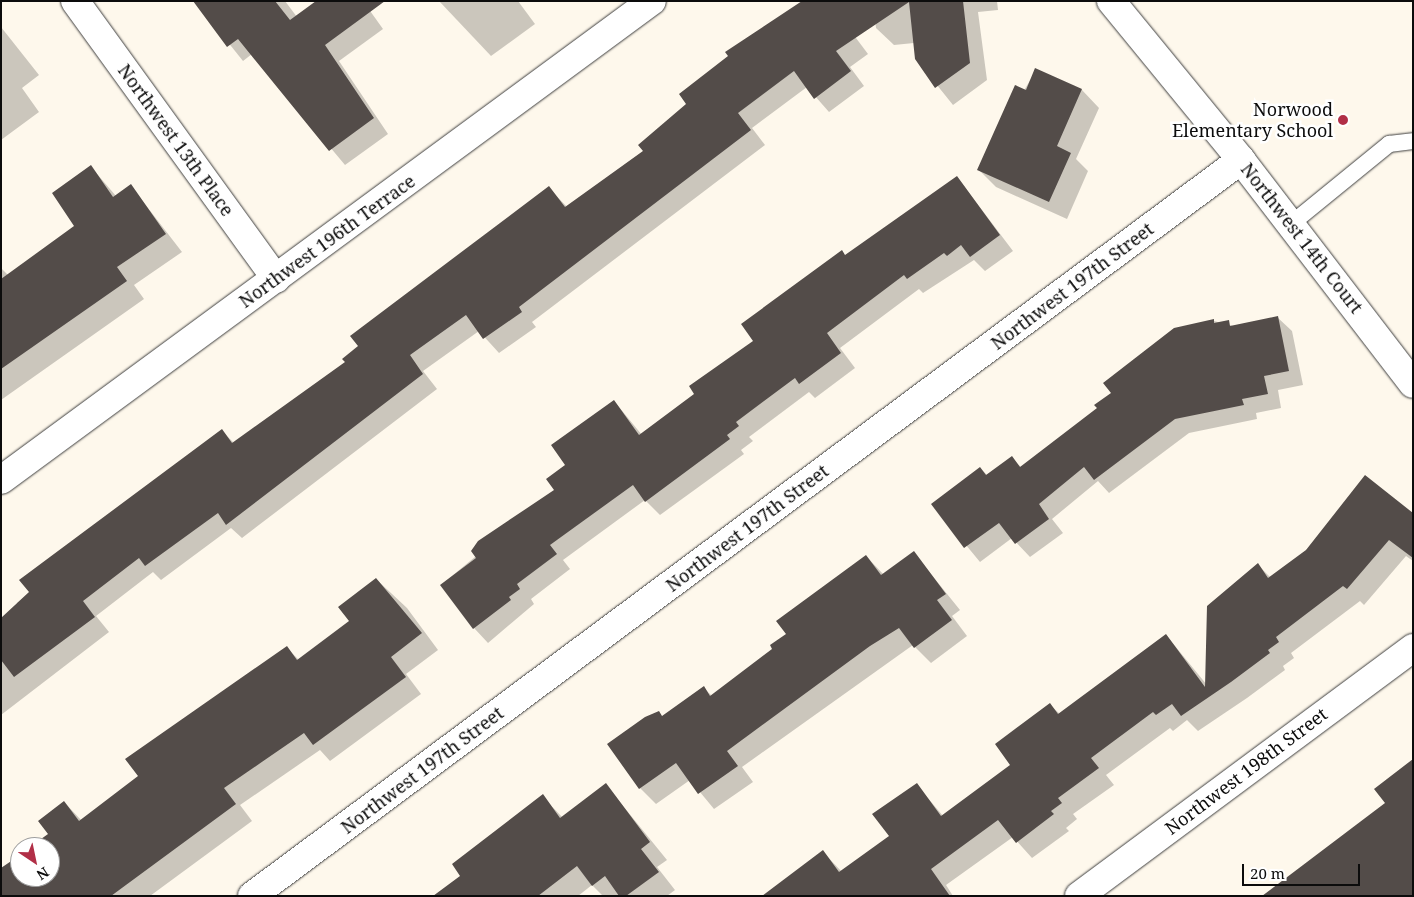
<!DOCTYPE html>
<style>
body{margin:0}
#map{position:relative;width:1414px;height:897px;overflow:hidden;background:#fef8ec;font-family:"Noto Serif",serif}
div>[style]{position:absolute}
.shadow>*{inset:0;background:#0003}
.building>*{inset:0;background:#534c49}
.roads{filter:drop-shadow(0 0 1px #3f3f3f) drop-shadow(0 0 1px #3f3f3f)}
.service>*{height:16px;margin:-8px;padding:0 8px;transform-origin:8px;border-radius:8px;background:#fff}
.minor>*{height:28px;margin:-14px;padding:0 14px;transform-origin:14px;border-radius:14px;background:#fff}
.dots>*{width:14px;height:14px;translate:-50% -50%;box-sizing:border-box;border:2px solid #fff;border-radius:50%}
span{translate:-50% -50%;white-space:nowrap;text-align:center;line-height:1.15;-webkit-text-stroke:5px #fff;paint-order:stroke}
.poi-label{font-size:18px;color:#0c0c0c}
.right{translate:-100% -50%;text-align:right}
.street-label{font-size:18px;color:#0c0c0c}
.frame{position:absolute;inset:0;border:2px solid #0c0c0c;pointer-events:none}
.north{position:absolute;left:10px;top:837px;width:50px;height:50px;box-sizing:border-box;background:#fff;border:1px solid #9e9e9e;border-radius:50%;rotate:146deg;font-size:14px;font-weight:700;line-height:20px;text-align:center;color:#0c0c0c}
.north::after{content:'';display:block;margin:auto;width:18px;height:22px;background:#b12f47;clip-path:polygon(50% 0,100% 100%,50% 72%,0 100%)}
.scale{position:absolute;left:1242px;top:864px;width:118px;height:22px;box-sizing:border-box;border:2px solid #0c0c0c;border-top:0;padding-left:6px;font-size:15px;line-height:18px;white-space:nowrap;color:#0c0c0c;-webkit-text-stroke:4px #fff;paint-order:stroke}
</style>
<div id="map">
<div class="shadow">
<div style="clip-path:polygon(195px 1px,285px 1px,297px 17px,363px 1px,383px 29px,339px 61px,388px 134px,345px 165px,252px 54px,243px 61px)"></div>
<div style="clip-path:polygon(439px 1px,518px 1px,535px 24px,491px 56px)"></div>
<div style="clip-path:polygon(873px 1px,997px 1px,998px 10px,978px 12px,987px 80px,953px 105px,916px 59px,914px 43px,894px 45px,876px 28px)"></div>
<div style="clip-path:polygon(835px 10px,868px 54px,850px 67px,864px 86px,829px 112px,807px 87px,752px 128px,765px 145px,532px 322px,536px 327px,499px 353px,479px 331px,423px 371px,437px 389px,242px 538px,231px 528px,161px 580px,153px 572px,96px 616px,109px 632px,1px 715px,1px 619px,20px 606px,17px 603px,222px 431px,234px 443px,346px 363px,549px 188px,567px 207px)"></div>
<div style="clip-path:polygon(1px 27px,39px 75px,22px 88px,39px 112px,1px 140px)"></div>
<div style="clip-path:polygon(1036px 70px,1082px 90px,1099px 108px,1076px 159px,1088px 171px,1067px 219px,996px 187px,978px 169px)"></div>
<div style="clip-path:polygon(91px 167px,116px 196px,131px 186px,182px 252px,134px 285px,144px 299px,1px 400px,1px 268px,8px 275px,76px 226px)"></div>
<div style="clip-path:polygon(957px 177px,1013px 251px,985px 271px,974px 260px,923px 293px,919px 289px,840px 348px,855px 368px,815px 398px,809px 392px,749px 437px,753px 441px,741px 450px,744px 454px,660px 515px,645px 500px,563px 560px,570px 569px,531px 599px,534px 604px,488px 643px,474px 628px,441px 585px,556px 490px,567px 465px,614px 401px,642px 435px,696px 395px,846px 256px)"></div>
<div style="clip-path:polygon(1277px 317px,1292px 331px,1303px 385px,1278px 390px,1281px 408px,1256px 413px,1257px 419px,1189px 433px,1109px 493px,1098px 481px,1052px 519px,1063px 533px,1030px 557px,1012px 538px,980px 562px,932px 504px,980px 468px,987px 475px,1011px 458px,1022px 468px,1214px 321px,1233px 326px)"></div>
<div style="clip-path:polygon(1413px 515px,1413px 561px,1406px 556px,1364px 605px,1360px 601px,1291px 653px,1294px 658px,1283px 666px,1285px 670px,1247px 698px,1198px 731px,1187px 720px,1173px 731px,1170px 728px,1106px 775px,1114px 785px,1073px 814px,1077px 819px,1066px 828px,1069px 831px,1032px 858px,1013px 837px,946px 885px,953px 896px,788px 896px,823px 852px,842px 872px,890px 836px,916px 784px,943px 816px,1012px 765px,1050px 705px,1060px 714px,1166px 635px,1207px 685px,1257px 564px,1270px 577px)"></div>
<div style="clip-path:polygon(914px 553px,960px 610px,952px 616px,967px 636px,931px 663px,913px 645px,742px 767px,753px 782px,714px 809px,690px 780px,656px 804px,640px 788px,663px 717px,703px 687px,712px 696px,774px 649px,866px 556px,884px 575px)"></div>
<div style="clip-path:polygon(376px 579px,407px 608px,438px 650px,406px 674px,421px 694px,330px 761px,320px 750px,240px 805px,252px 821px,150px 896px,1px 896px,20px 856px,20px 877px,50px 877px,50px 847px,33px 847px,49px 834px,64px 802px,82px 821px,140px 777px,287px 648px,299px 660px,351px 621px)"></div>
<div style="clip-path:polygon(606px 785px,667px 860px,657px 867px,675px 890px,667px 896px,603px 896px,592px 885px,578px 896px,444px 896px,542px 796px,563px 818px)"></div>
</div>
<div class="building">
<div style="clip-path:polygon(193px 1px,275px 1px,290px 20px,316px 1px,385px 1px,325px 45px,374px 118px,329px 151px,238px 39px,227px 47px)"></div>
<div style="clip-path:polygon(802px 1px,963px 1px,970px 63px,935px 88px,915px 59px,909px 2px,836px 51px,851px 71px,814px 99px,794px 71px,738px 113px,751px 130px,519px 307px,522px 312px,483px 339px,466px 315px,410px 355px,423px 374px,226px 525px,218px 513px,145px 566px,139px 558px,83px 601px,95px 617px,14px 677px,1px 660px,1px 618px,29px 592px,19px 580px,222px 429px,232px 443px,345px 362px,342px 359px,358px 346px,350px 336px,549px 186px,565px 207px,643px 151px,638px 145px,686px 104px,679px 94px,728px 56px,725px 52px)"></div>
<div style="clip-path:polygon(1035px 68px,1082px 89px,1057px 146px,1071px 153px,1049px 202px,977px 170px,1015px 85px,1026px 90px)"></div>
<div style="clip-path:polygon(91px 165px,113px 197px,131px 184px,166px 234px,117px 267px,127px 281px,1px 369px,1px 279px,74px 226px,52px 193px)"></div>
<div style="clip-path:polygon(957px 176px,1000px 235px,970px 257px,961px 245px,947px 256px,944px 253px,907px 279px,904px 275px,827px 333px,841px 353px,799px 384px,795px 378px,736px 422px,739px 426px,727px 435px,730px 439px,645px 502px,633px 485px,550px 545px,557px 554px,517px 584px,520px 589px,509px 597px,511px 600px,473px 629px,440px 585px,476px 558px,471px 551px,478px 541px,554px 490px,546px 479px,565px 465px,551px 445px,614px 400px,639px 435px,694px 394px,689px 386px,753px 341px,741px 324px,842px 250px,845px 255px)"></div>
<div style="clip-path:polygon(1278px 316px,1289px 371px,1264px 376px,1268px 394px,1242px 399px,1244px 405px,1175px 419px,1094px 480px,1084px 467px,1039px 504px,1049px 519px,1015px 544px,999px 523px,964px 548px,931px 504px,980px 467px,986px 475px,1012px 456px,1020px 467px,1097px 408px,1094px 405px,1111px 393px,1103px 383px,1174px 328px,1214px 319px,1214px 323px,1229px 320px,1230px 326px)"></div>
<div style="clip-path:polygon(1365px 475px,1413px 513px,1413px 558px,1389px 540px,1347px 589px,1343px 586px,1276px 637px,1279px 642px,1268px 650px,1270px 653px,1231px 682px,1181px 716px,1172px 704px,1156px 715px,1153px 712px,1091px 758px,1099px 768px,1058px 798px,1062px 803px,1051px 811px,1054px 814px,1016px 843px,998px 820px,931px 869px,950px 896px,762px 896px,823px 850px,839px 872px,889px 836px,872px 814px,917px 783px,941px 816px,1010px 765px,995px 744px,1050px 703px,1058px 714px,1166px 634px,1205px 687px,1207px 606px,1258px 563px,1268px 578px,1306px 550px)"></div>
<div style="clip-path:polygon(914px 551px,946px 594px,937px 600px,952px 620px,914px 648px,899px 628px,870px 646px,727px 751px,738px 766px,698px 794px,676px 763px,639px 789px,607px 744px,645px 717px,659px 711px,662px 716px,704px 686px,710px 696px,772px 649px,770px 645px,786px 634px,776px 621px,866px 555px,881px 575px)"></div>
<div style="clip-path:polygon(376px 578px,422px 633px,391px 657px,406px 677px,313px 745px,304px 733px,224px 788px,236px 804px,111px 896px,1px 896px,1px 868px,20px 855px,20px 877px,50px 877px,50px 847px,30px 847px,48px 834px,38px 821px,64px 801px,79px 821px,138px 776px,125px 759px,287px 646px,297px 660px,349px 621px,338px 607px)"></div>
<div style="clip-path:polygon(1413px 759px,1413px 896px,1262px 896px,1385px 803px,1374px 789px)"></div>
<div style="clip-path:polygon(606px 783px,650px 842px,641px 849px,659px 872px,626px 896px,619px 896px,605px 876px,592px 886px,577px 866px,538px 896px,433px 896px,460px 876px,452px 864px,543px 794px,560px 818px)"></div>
</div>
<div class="roads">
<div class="service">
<div style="left:1291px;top:224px;width:127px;rotate:-39.2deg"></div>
<div style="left:1389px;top:144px;width:24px;rotate:-7deg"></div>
</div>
<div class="minor">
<div style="left:75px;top:1px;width:343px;rotate:54.1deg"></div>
<div style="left:1111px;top:1px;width:205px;rotate:50.7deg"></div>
<div style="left:1241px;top:160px;width:282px;rotate:52.5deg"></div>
<div style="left:1px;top:480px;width:808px;rotate:-36.35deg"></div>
<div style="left:252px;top:896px;width:1233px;rotate:-36.66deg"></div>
<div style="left:1079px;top:896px;width:416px;rotate:-36.6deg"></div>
</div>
</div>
<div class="dots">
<div style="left:1343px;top:120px;background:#b12f47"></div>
</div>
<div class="poi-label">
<span class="right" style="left:1333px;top:120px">Norwood<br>Elementary School</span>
</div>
<div class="street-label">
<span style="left:176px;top:140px;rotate:54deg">Northwest 13th Place</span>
<span style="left:1302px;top:238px;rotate:52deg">Northwest 14th Court</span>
<span style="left:327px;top:241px;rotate:-36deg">Northwest 196th Terrace</span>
<span style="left:1072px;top:286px;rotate:-37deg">Northwest 197th Street</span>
<span style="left:747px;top:528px;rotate:-37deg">Northwest 197th Street</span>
<span style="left:422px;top:770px;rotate:-37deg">Northwest 197th Street</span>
<span style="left:1246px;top:771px;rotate:-37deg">Northwest 198th Street</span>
</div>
<div class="frame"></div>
<div class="north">N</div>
<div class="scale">20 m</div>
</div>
